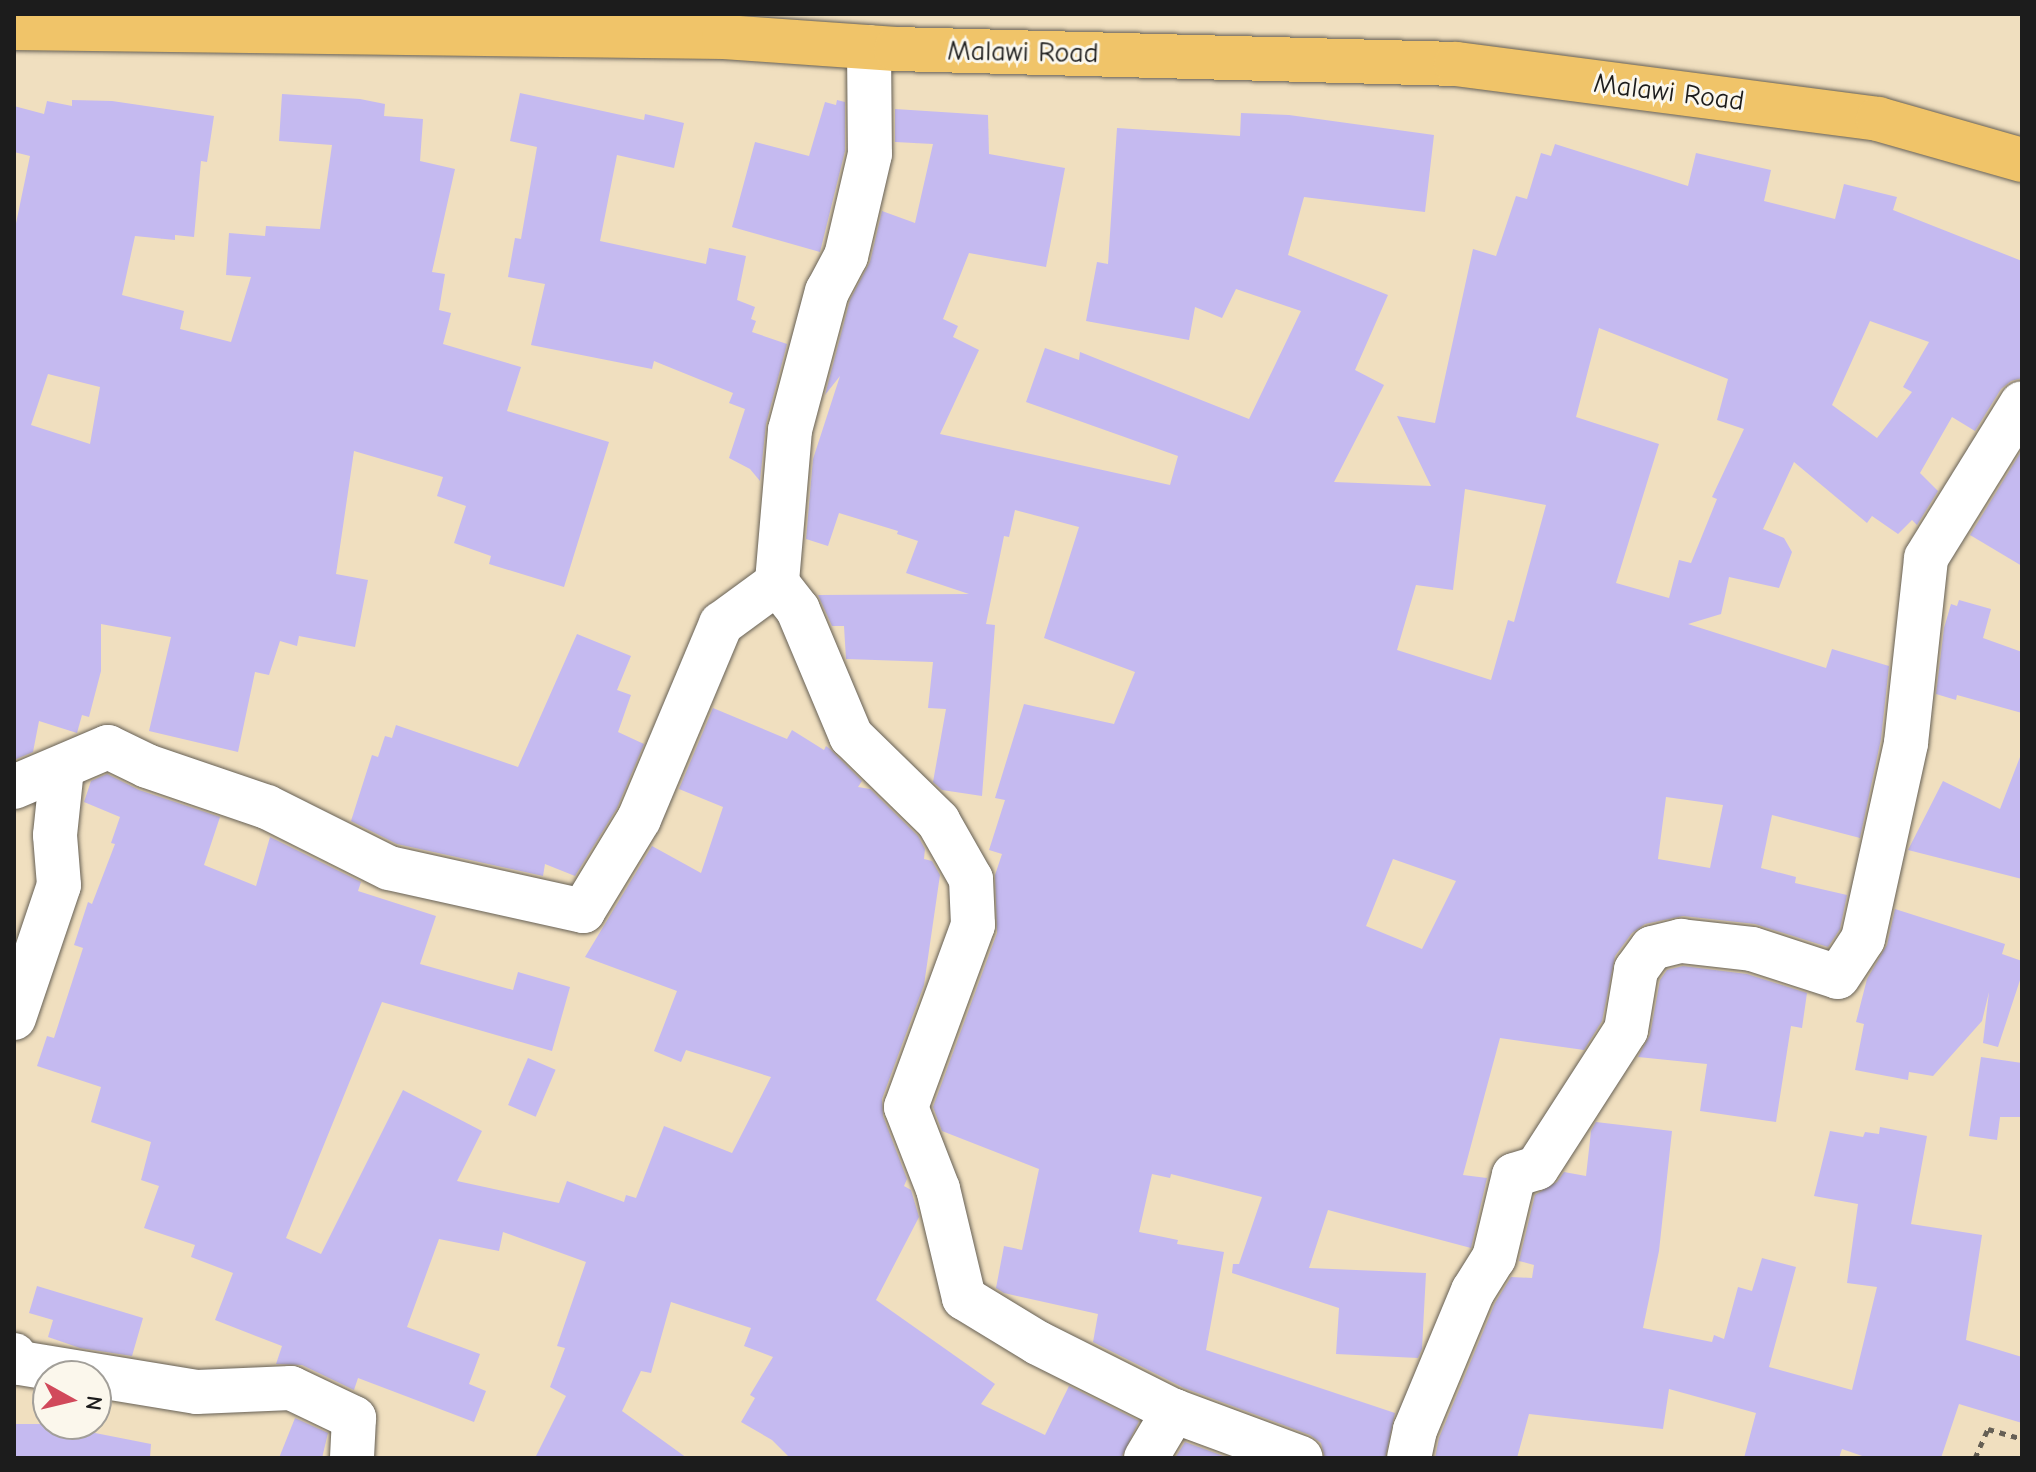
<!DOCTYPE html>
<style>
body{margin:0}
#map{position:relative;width:2036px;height:1472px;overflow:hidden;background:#f0dfbf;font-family:"Comic Neue",sans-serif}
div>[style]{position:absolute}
.building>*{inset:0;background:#c5baf0;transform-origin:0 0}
.path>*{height:5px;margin-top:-2.5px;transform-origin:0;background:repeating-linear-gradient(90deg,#666055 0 6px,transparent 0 12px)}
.roads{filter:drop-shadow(0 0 2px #666055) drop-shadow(0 0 2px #666055)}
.minor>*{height:44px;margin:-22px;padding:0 22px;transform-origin:22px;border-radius:22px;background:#fff}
.major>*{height:44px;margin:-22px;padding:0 22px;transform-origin:22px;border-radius:22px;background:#f0c469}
span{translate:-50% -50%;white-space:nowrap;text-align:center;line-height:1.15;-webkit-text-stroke:6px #fbf7ec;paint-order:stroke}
.street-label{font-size:28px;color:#1c1c1c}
.frame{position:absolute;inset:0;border:16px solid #1c1c1c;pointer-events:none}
.north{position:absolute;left:32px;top:1360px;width:80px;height:80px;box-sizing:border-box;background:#fbf7ec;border:2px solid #a29f99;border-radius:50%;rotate:98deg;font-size:22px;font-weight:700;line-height:32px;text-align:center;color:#1c1c1c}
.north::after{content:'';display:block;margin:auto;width:28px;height:36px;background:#d1495b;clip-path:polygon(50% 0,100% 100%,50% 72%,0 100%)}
</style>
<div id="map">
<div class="building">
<div style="clip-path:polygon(520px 93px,644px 120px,645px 114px,684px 123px,674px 168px,617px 155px,600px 241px,706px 264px,709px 248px,746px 256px,737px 300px,755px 307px,751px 319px,756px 321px,752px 332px,787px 344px,766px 424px,760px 481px,750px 469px,729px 458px,745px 409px,729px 403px,733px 393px,654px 361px,652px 369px,531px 345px,545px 284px,508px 277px,515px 238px,521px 239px,537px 147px,510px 141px)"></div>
<div style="clip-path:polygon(evenodd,282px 94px,360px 99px,385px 104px,384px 116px,423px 119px,420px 161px,455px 169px,432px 272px,445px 274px,439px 310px,451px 313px,443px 344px,521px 367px,507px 411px,609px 442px,564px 587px,489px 564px,491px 556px,454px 543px,466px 506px,437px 496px,443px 477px,354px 451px,336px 574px,368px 580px,355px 647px,299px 636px,297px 646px,280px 641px,269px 675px,255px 672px,238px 752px,149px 731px,171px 637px,101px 624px,101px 671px,89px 717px,82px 715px,77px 733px,39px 721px,33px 752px,14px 760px,14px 233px,30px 156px,14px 152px,14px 106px,44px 114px,47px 101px,72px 106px,72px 100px,112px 101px,214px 116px,207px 162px,201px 161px,194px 237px,175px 235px,175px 240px,135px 236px,122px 295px,184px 311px,180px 329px,231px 342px,251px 277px,226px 275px,229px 233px,265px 236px,266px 226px,320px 229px,332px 145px,279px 141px,282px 94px,48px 374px,100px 387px,90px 444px,31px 425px,48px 374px)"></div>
<div style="clip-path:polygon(837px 100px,845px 102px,845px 151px,820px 252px,732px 227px,755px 142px,809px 156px,825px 102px,836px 105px)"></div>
<div style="clip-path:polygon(evenodd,895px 109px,988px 115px,989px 154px,1065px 168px,1046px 267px,969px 253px,943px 319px,958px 326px,953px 337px,979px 350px,940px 434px,1170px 485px,1178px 456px,1026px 402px,1045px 348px,1079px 360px,1080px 352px,1249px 419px,1301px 311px,1236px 289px,1222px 318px,1195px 307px,1189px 340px,1086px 321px,1097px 262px,1108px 264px,1117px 128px,1240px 136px,1241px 113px,1289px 115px,1434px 135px,1425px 212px,1304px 197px,1288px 255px,1388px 295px,1355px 370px,1384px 385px,1334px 482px,1431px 486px,1397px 416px,1435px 423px,1473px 249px,1496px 256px,1516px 196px,1527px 199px,1541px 153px,1551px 156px,1555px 144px,1688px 186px,1696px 153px,1771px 170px,1764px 201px,1835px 219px,1844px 184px,1897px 197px,1893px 210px,2022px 261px,2022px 378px,2011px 381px,2001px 389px,1975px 431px,1952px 417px,1920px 473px,1938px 491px,1917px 525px,1912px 520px,1898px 534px,1872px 516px,1867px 523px,1794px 462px,1763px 529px,1784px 538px,1792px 552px,1779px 588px,1729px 577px,1721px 614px,1688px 624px,1826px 668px,1832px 649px,1889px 666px,1881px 739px,1860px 838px,1772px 815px,1761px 868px,1796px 877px,1795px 883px,1847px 895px,1840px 929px,1828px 947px,1755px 924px,1683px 916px,1645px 924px,1632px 933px,1615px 956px,1602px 1021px,1584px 1050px,1500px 1038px,1463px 1175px,1487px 1178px,1471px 1248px,1328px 1210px,1309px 1268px,1426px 1273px,1422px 1349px,1418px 1358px,1336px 1354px,1339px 1308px,1232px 1273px,1233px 1264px,1239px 1264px,1262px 1197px,1171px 1174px,1170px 1178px,1152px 1174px,1139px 1232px,1178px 1240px,1177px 1244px,1224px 1252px,1206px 1350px,1395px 1413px,1385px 1458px,1325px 1458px,1321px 1443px,1310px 1435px,1184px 1388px,1093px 1342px,1098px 1314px,1004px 1293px,996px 1288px,1004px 1246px,1022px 1250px,1039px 1169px,942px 1131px,933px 1107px,997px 933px,995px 875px,1002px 854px,989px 850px,1005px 800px,995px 798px,1024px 704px,1114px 724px,1135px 672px,1044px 638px,1079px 527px,1015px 510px,1009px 537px,1004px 536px,986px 624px,995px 625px,982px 796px,942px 790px,933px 782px,946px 709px,928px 708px,933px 662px,846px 659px,844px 626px,832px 626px,818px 595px,969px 594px,906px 573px,918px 541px,897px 534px,898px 531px,839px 513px,828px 546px,806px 539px,813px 459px,840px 376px,825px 395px,850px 300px,870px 262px,882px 211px,915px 223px,933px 144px,895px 142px,895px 109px,1870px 321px,1929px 342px,1903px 387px,1912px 392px,1877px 438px,1832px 405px,1870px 321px,895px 109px,1599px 328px,1728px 379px,1717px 420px,1744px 429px,1712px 497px,1717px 499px,1691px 563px,1679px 560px,1669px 598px,1616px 583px,1659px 444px,1576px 417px,1599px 328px,895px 109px,1465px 489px,1546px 505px,1514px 622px,1508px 620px,1491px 680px,1397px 650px,1416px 585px,1453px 590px,1465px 489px,895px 109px,1666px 797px,1723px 805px,1710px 868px,1658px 859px,1666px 797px,895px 109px,1393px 859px,1456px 881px,1422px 949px,1366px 926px,1393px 859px)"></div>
<div style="clip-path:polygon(2022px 450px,2022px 566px,1970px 535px)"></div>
<div style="clip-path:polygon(1959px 600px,1991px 609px,1983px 638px,2022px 652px,2022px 713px,1957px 695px,1956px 700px,1936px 694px,1944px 628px,1951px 604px,1957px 606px)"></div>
<div style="clip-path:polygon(577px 634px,631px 656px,617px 690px,631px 695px,618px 732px,644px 744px,617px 808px,575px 876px,545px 864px,543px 876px,397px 844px,351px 821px,372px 755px,378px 757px,385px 736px,392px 738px,396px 725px,518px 767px)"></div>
<div style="clip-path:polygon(713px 708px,787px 739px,792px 730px,824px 750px,826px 746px,830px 749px,862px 781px,858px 787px,870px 789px,918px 836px,925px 849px,924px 859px,932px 861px,940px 875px,924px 985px,882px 1099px,883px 1116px,907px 1179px,904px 1186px,911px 1190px,919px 1217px,876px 1300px,995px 1384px,981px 1404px,1045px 1435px,1069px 1386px,1139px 1421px,1121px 1458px,790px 1458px,772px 1440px,741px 1422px,755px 1398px,750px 1395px,773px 1357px,744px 1346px,751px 1328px,671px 1302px,651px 1373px,641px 1371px,622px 1411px,687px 1458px,535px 1458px,566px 1396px,550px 1387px,565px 1348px,557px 1346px,586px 1262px,503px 1232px,499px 1251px,439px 1239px,407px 1327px,480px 1354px,469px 1384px,486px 1391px,474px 1422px,358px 1378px,354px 1390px,302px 1365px,276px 1364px,282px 1346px,215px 1320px,233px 1273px,191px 1257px,195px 1245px,144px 1228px,159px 1186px,141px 1180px,151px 1142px,91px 1122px,101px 1087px,37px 1066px,47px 1036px,54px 1038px,83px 948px,74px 945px,88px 902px,92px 904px,115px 844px,111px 843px,120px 817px,84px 802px,91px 781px,107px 774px,139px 790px,220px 817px,204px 865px,256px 886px,270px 837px,361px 882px,358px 891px,436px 916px,420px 964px,513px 990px,518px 972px,570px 987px,552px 1051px,382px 1002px,286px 1238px,321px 1254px,403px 1090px,482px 1131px,457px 1181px,559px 1203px,567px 1181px,624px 1202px,626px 1195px,636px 1198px,664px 1126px,732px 1153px,771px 1077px,686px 1050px,681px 1062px,654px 1051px,677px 991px,585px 957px,652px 846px,701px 873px,723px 807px,679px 789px)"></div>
<div style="clip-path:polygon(2020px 757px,2022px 879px,1908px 850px,1943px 781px,2000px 809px)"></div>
<div style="clip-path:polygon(1895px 909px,2005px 944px,2002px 954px,2022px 961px,2022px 974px,1998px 1047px,1983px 1043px,1989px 992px,1982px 1021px,1933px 1076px,1909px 1072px,1908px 1080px,1855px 1070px,1864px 1024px,1856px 1022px,1867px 979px,1887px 945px)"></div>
<div style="clip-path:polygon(1683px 966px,1747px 974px,1807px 993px,1802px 1028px,1791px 1026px,1776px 1122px,1700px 1111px,1707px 1064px,1638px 1057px,1650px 1035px,1660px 980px,1667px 970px)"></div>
<div style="clip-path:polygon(1981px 1057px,2022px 1063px,2022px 1117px,2000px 1117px,1997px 1140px,1969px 1136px)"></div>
<div style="left:528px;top:1058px;width:30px;height:51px;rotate:23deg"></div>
<div style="clip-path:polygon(1596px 1122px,1672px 1131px,1659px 1251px,1643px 1328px,1712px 1342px,1714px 1335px,1724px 1339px,1738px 1287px,1752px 1291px,1762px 1258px,1796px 1267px,1769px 1367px,1852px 1390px,1877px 1287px,1847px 1283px,1858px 1204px,1814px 1196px,1830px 1131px,1863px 1137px,1865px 1132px,1879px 1134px,1880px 1127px,1927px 1136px,1911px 1224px,1982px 1235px,1966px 1340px,2022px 1357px,2022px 1423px,1959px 1404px,1941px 1458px,1868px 1458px,1842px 1449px,1839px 1458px,1744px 1458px,1756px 1413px,1669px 1389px,1663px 1429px,1529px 1414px,1517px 1458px,1435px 1458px,1439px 1438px,1495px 1303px,1511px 1277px,1532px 1278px,1534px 1265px,1519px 1261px,1535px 1195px,1557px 1182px,1564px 1172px,1586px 1176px,1591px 1131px)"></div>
<div style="clip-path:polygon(37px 1286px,143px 1318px,132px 1356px,80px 1348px,48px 1337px,53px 1320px,29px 1313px)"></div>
<div style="clip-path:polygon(295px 1418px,328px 1433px,322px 1458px,279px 1458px)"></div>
<div style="clip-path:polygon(14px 1424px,91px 1424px,90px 1432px,151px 1444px,150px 1458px,14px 1458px)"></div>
<div style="clip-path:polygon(1185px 1442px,1229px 1458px,1175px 1458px)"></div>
</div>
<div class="path">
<div style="left:1975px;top:1458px;width:32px;rotate:-66deg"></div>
<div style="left:1988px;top:1429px;width:35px;rotate:16deg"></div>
</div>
<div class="roads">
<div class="minor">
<div style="left:869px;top:47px;width:107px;rotate:89.5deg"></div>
<div style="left:870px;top:154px;width:105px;rotate:103.2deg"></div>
<div style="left:846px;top:256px;width:40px;rotate:118deg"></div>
<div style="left:827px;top:291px;width:144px;rotate:104.9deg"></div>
<div style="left:790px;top:430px;width:154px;rotate:94.9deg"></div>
<div style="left:777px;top:583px;width:34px;rotate:52deg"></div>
<div style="left:798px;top:610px;width:137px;rotate:67.2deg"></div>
<div style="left:851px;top:736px;width:122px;rotate:44.3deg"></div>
<div style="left:938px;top:821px;width:67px;rotate:60.4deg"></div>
<div style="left:971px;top:879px;width:46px;rotate:87.5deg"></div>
<div style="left:973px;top:925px;width:194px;rotate:110.2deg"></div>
<div style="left:906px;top:1107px;width:88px;rotate:68.7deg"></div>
<div style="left:938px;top:1189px;width:112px;rotate:76.6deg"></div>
<div style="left:964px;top:1298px;width:87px;rotate:31.3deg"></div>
<div style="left:1038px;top:1343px;width:152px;rotate:26.6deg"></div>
<div style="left:14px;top:787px;width:102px;rotate:-23.1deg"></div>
<div style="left:108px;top:747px;width:43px;rotate:26deg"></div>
<div style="left:147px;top:766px;width:127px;rotate:18.9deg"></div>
<div style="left:267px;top:807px;width:136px;rotate:26.6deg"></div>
<div style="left:389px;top:868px;width:199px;rotate:12.5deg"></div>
<div style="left:583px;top:911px;width:108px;rotate:-58.7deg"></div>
<div style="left:639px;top:819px;width:212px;rotate:-67.2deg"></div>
<div style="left:721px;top:624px;width:69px;rotate:-36.2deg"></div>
<div style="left:14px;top:1018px;width:140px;rotate:-71.3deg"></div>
<div style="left:59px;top:885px;width:50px;rotate:-94.6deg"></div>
<div style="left:55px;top:835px;width:67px;rotate:-84deg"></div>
<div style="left:14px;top:1355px;width:10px;rotate:53deg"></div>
<div style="left:20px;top:1363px;width:179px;rotate:9.3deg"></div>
<div style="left:197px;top:1392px;width:94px;rotate:-2.4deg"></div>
<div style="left:291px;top:1388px;width:70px;rotate:25.5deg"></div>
<div style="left:354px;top:1418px;width:40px;rotate:92.9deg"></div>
<div style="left:1146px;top:1458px;width:55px;rotate:-59.2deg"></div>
<div style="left:1174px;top:1411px;width:135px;rotate:20.3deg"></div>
<div style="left:1409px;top:1458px;width:29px;rotate:-78deg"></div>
<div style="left:1415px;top:1430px;width:151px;rotate:-67.4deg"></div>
<div style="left:1473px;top:1291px;width:39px;rotate:-58deg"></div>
<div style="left:1494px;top:1258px;width:85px;rotate:-76.5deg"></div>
<div style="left:1514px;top:1175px;width:24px;rotate:-17deg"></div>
<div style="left:1537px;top:1168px;width:164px;rotate:-57.2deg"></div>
<div style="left:1626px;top:1030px;width:61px;rotate:-80.5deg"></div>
<div style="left:1636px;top:970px;width:27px;rotate:-54deg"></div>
<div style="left:1652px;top:948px;width:30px;rotate:-14deg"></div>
<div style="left:1681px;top:941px;width:71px;rotate:6.4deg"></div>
<div style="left:1752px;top:949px;width:90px;rotate:18deg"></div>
<div style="left:1838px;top:977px;width:45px;rotate:-56.7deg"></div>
<div style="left:1863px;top:939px;width:201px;rotate:-77.6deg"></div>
<div style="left:1906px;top:743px;width:186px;rotate:-83.8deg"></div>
<div style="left:1926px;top:558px;width:182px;rotate:-58.2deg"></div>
</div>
<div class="major">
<div style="left:14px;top:28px;width:710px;rotate:0.73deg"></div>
<div style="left:724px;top:37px;width:172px;rotate:4deg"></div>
<div style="left:896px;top:49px;width:560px;rotate:1.53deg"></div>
<div style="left:1456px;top:64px;width:426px;rotate:7.4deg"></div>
<div style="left:1878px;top:119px;width:150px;rotate:15.9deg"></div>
</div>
</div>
<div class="street-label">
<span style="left:1023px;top:52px;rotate:1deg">Malawi Road</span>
<span style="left:1669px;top:92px;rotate:7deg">Malawi Road</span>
</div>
<div class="frame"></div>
<div class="north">N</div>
</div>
